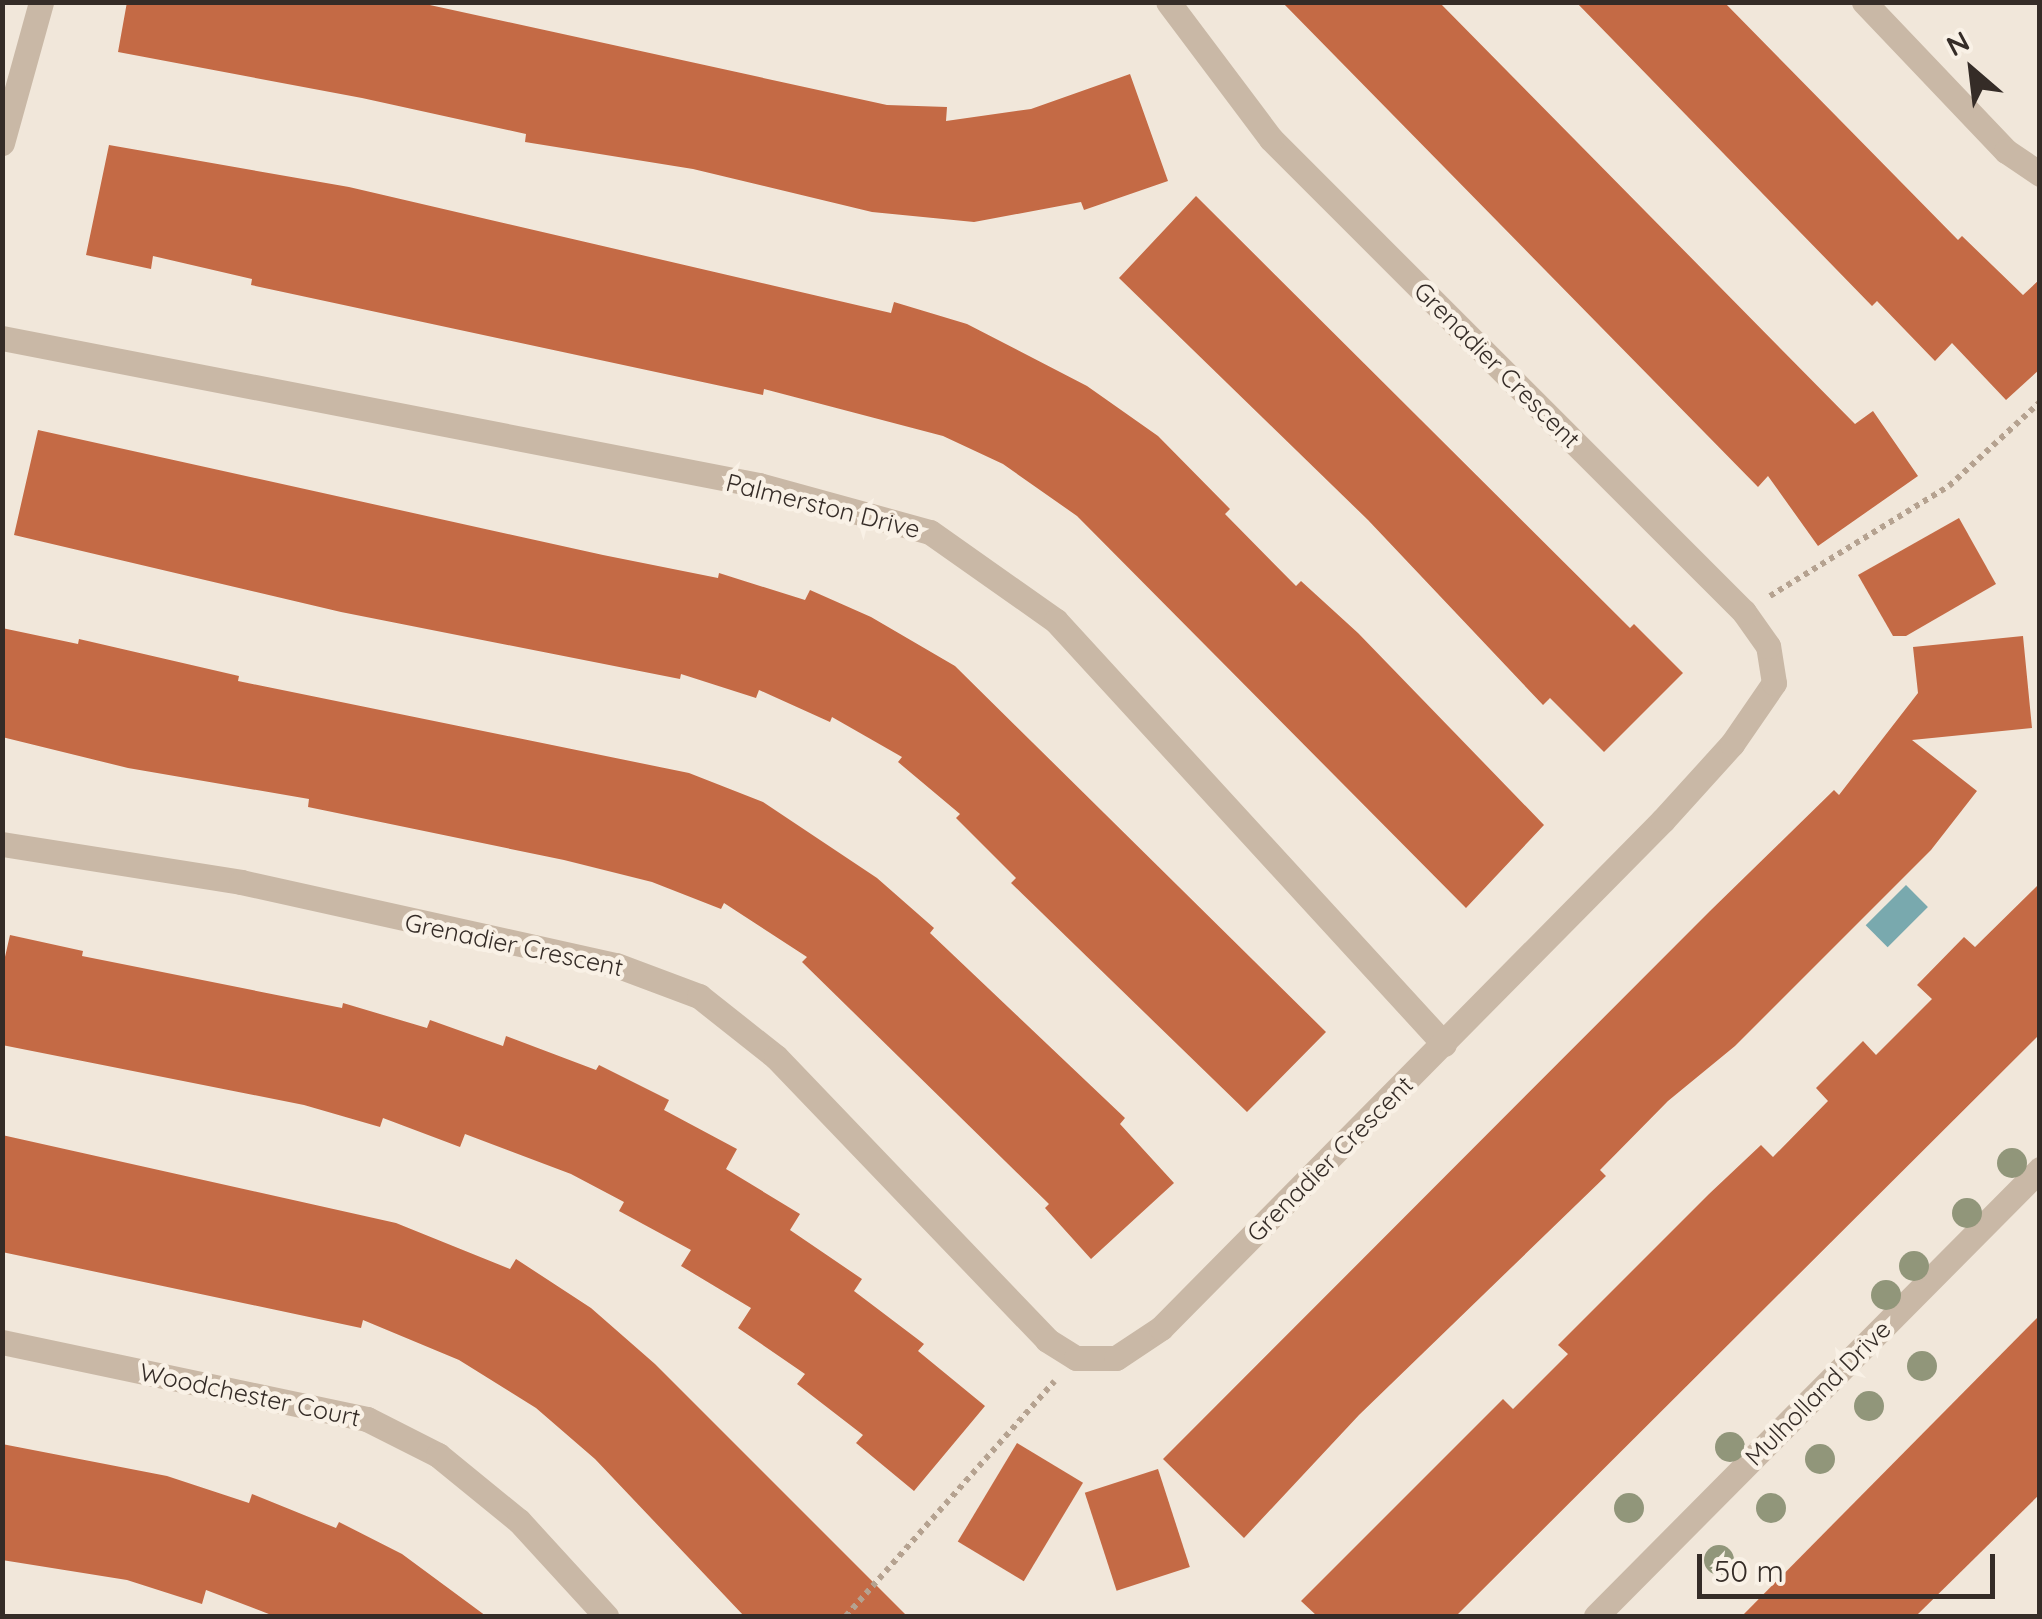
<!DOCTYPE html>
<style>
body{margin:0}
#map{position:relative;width:2042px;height:1619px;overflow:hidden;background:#f1e7da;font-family:Quicksand,sans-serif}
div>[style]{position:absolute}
.water>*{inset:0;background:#79a9ae;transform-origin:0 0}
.building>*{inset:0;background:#c46a45;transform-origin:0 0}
.path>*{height:6px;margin-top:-3px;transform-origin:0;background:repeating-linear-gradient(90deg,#b5a290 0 5px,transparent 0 10px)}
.minor>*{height:25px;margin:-12.5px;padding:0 12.5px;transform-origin:12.5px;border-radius:12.5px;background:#c9b8a6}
.tertiary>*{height:25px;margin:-12.5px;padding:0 12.5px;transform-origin:12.5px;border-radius:12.5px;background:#c9b8a6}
.trees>*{width:30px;height:30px;margin:-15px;border-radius:50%;background:#91967a}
span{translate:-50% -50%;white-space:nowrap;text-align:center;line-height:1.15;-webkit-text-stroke:9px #f9f1e6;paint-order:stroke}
.street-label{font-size:25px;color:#352c27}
.frame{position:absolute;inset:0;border:5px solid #352c27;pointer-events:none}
.north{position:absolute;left:1922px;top:20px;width:100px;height:100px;-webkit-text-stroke:8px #f9f1e6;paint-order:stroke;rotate:332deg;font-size:28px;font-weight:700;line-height:40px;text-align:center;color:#352c27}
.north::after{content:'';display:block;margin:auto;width:35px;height:45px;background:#352c27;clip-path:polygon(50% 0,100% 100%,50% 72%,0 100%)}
.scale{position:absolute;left:1697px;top:1554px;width:298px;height:45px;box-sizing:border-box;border:5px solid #352c27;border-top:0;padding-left:12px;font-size:30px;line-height:35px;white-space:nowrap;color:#352c27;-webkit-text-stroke:8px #f9f1e6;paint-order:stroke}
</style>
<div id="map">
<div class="water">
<div style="left:1906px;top:885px;width:31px;height:57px;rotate:45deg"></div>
</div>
<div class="building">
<div style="clip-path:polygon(127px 2px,416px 2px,887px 105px,947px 107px,946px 121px,1031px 109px,1130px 74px,1168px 181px,1084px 210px,1081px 202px,974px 222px,872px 212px,693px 169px,525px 142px,526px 134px,362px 98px,118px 52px)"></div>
<div style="clip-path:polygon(1282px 2px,1439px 2px,1855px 424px,1873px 411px,1918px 476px,1818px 546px,1768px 476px,1758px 487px)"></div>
<div style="clip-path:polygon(1576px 2px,1724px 2px,1958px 240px,1962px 236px,2023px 295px,2040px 279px,2040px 369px,2006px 400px,1952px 343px,1935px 361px,1877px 301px,1872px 306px)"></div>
<div style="clip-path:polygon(109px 145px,349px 187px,891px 313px,894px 302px,967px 324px,1087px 386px,1158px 436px,1230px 509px,1225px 514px,1296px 586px,1301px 581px,1358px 633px,1544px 825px,1466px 908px,1077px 516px,1003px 464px,943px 436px,764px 389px,763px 395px,251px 285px,252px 279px,153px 256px,151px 269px,86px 255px)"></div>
<div style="clip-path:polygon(1196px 196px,1630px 628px,1634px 624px,1683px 673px,1604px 752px,1550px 698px,1543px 705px,1368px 520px,1119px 278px)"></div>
<div style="clip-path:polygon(38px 430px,603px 555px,718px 578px,719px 573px,805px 600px,810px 590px,871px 617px,955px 666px,1326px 1032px,1247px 1112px,1011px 883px,1016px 878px,956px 818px,960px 814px,898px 762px,902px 757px,832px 717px,830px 722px,759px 690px,756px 698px,681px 674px,680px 679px,341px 612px,14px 535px)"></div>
<div style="clip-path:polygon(1959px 518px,1996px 584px,1906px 636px,1893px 636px,1858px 575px)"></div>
<div style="clip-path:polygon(2px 628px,78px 644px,79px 639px,239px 676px,238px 681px,689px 773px,763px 802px,877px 878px,934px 928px,930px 933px,1125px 1118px,1120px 1124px,1174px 1183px,1091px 1259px,1045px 1208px,1049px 1204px,802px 962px,807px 957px,724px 903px,721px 909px,652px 882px,564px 860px,308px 807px,309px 799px,128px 768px,2px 737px)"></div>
<div style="clip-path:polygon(2023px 636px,2032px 728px,1912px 740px,1977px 791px,1931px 850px,1735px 1046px,1668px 1101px,1600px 1170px,1606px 1176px,1359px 1415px,1244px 1538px,1163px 1459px,1710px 911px,1834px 790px,1839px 795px,1918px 693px,1913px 647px)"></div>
<div style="clip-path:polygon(2040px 883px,2040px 1034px,1456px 1616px,1317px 1616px,1301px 1601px,1503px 1399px,1513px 1409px,1568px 1354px,1558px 1345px,1709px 1194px,1761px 1145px,1773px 1157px,1828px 1101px,1816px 1088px,1863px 1041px,1876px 1055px,1932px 999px,1917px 985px,1964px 937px,1975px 947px)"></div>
<div style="clip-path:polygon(10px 935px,83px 951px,82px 956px,342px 1008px,343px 1003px,427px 1028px,430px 1020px,503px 1046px,506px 1036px,596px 1070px,599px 1065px,669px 1100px,664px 1110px,737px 1149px,726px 1169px,800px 1214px,790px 1230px,862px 1279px,854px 1291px,924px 1344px,918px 1351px,985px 1406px,914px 1491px,856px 1443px,863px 1435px,797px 1384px,805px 1374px,738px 1328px,751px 1308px,681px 1266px,691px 1250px,619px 1211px,624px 1202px,571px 1174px,465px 1134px,460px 1147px,383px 1118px,380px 1127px,304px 1105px,2px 1045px,2px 970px)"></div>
<div style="clip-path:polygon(2px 1135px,396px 1223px,510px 1269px,516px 1259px,591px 1308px,655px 1364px,907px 1616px,744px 1616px,595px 1459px,536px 1408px,459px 1360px,363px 1320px,361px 1328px,2px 1252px)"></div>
<div style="clip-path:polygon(2040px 1315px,2040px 1494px,1916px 1616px,1742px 1616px)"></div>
<div style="left:1017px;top:1443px;width:77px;height:115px;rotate:31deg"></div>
<div style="clip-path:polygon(2px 1444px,167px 1476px,249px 1503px,252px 1494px,336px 1528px,339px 1522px,402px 1554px,486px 1616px,274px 1616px,206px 1590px,202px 1604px,127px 1580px,2px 1560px)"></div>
<div style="left:1158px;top:1469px;width:103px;height:77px;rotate:72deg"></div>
</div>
<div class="path">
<div style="left:1770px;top:596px;width:210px;rotate:-31.6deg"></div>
<div style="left:1949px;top:486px;width:124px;rotate:-42.7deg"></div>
<div style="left:846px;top:1616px;width:314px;rotate:-48.4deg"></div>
</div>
<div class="minor">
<div style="left:1864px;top:2px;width:206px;rotate:46.4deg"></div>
<div style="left:2006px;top:151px;width:41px;rotate:34.1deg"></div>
<div style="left:2px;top:338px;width:771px;rotate:10.99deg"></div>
<div style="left:759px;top:485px;width:177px;rotate:15.4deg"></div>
<div style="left:930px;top:532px;width:154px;rotate:35.2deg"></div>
<div style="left:1056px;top:621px;width:574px;rotate:47.47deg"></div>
<div style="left:2px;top:844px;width:242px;rotate:9deg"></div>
<div style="left:241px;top:882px;width:384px;rotate:12.5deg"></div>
<div style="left:616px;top:965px;width:89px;rotate:20.5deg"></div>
<div style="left:699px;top:996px;width:98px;rotate:38.4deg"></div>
<div style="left:776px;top:1057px;width:392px;rotate:46.2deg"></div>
<div style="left:1047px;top:1340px;width:34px;rotate:32deg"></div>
<div style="left:1076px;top:1358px;width:40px"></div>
<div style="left:1116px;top:1358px;width:54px;rotate:-33.7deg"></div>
<div style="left:1161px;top:1328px;width:714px;rotate:-45.34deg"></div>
<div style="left:1663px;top:820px;width:103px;rotate:-47.8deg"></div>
<div style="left:1732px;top:744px;width:74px;rotate:-55.5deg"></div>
<div style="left:1774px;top:683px;width:37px;rotate:-99deg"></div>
<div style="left:1768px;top:646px;width:42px;rotate:-125.2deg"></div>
<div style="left:1744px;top:612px;width:669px;rotate:-135deg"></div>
<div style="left:1271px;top:139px;width:171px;rotate:-126.9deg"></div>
<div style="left:2px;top:1342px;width:373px;rotate:11.9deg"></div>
<div style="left:367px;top:1419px;width:80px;rotate:26.9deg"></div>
<div style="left:438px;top:1455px;width:104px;rotate:39.2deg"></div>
<div style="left:519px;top:1521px;width:129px;rotate:47.5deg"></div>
<div style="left:1596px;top:1616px;width:630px;rotate:-45.19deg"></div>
</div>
<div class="tertiary">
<div style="left:2px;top:143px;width:146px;rotate:-74.5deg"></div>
</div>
<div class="trees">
<div style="left:2012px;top:1163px"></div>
<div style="left:1967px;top:1213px"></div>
<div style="left:1914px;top:1266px"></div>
<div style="left:1886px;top:1295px"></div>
<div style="left:1922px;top:1366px"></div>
<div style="left:1869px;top:1406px"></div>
<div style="left:1730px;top:1447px"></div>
<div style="left:1820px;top:1459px"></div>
<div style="left:1629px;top:1508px"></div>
<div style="left:1771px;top:1508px"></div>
<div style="left:1719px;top:1560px"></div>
</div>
<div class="street-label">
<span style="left:1497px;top:365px;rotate:45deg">Grenadier Crescent</span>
<span style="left:823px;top:506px;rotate:14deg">Palmerston Drive</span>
<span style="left:514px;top:945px;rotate:12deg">Grenadier Crescent</span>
<span style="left:1330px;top:1159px;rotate:-45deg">Grenadier Crescent</span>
<span style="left:1818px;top:1393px;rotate:-45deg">Mulholland Drive</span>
<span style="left:250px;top:1395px;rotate:12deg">Woodchester Court</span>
</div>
<div class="frame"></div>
<div class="north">N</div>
<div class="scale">50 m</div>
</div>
